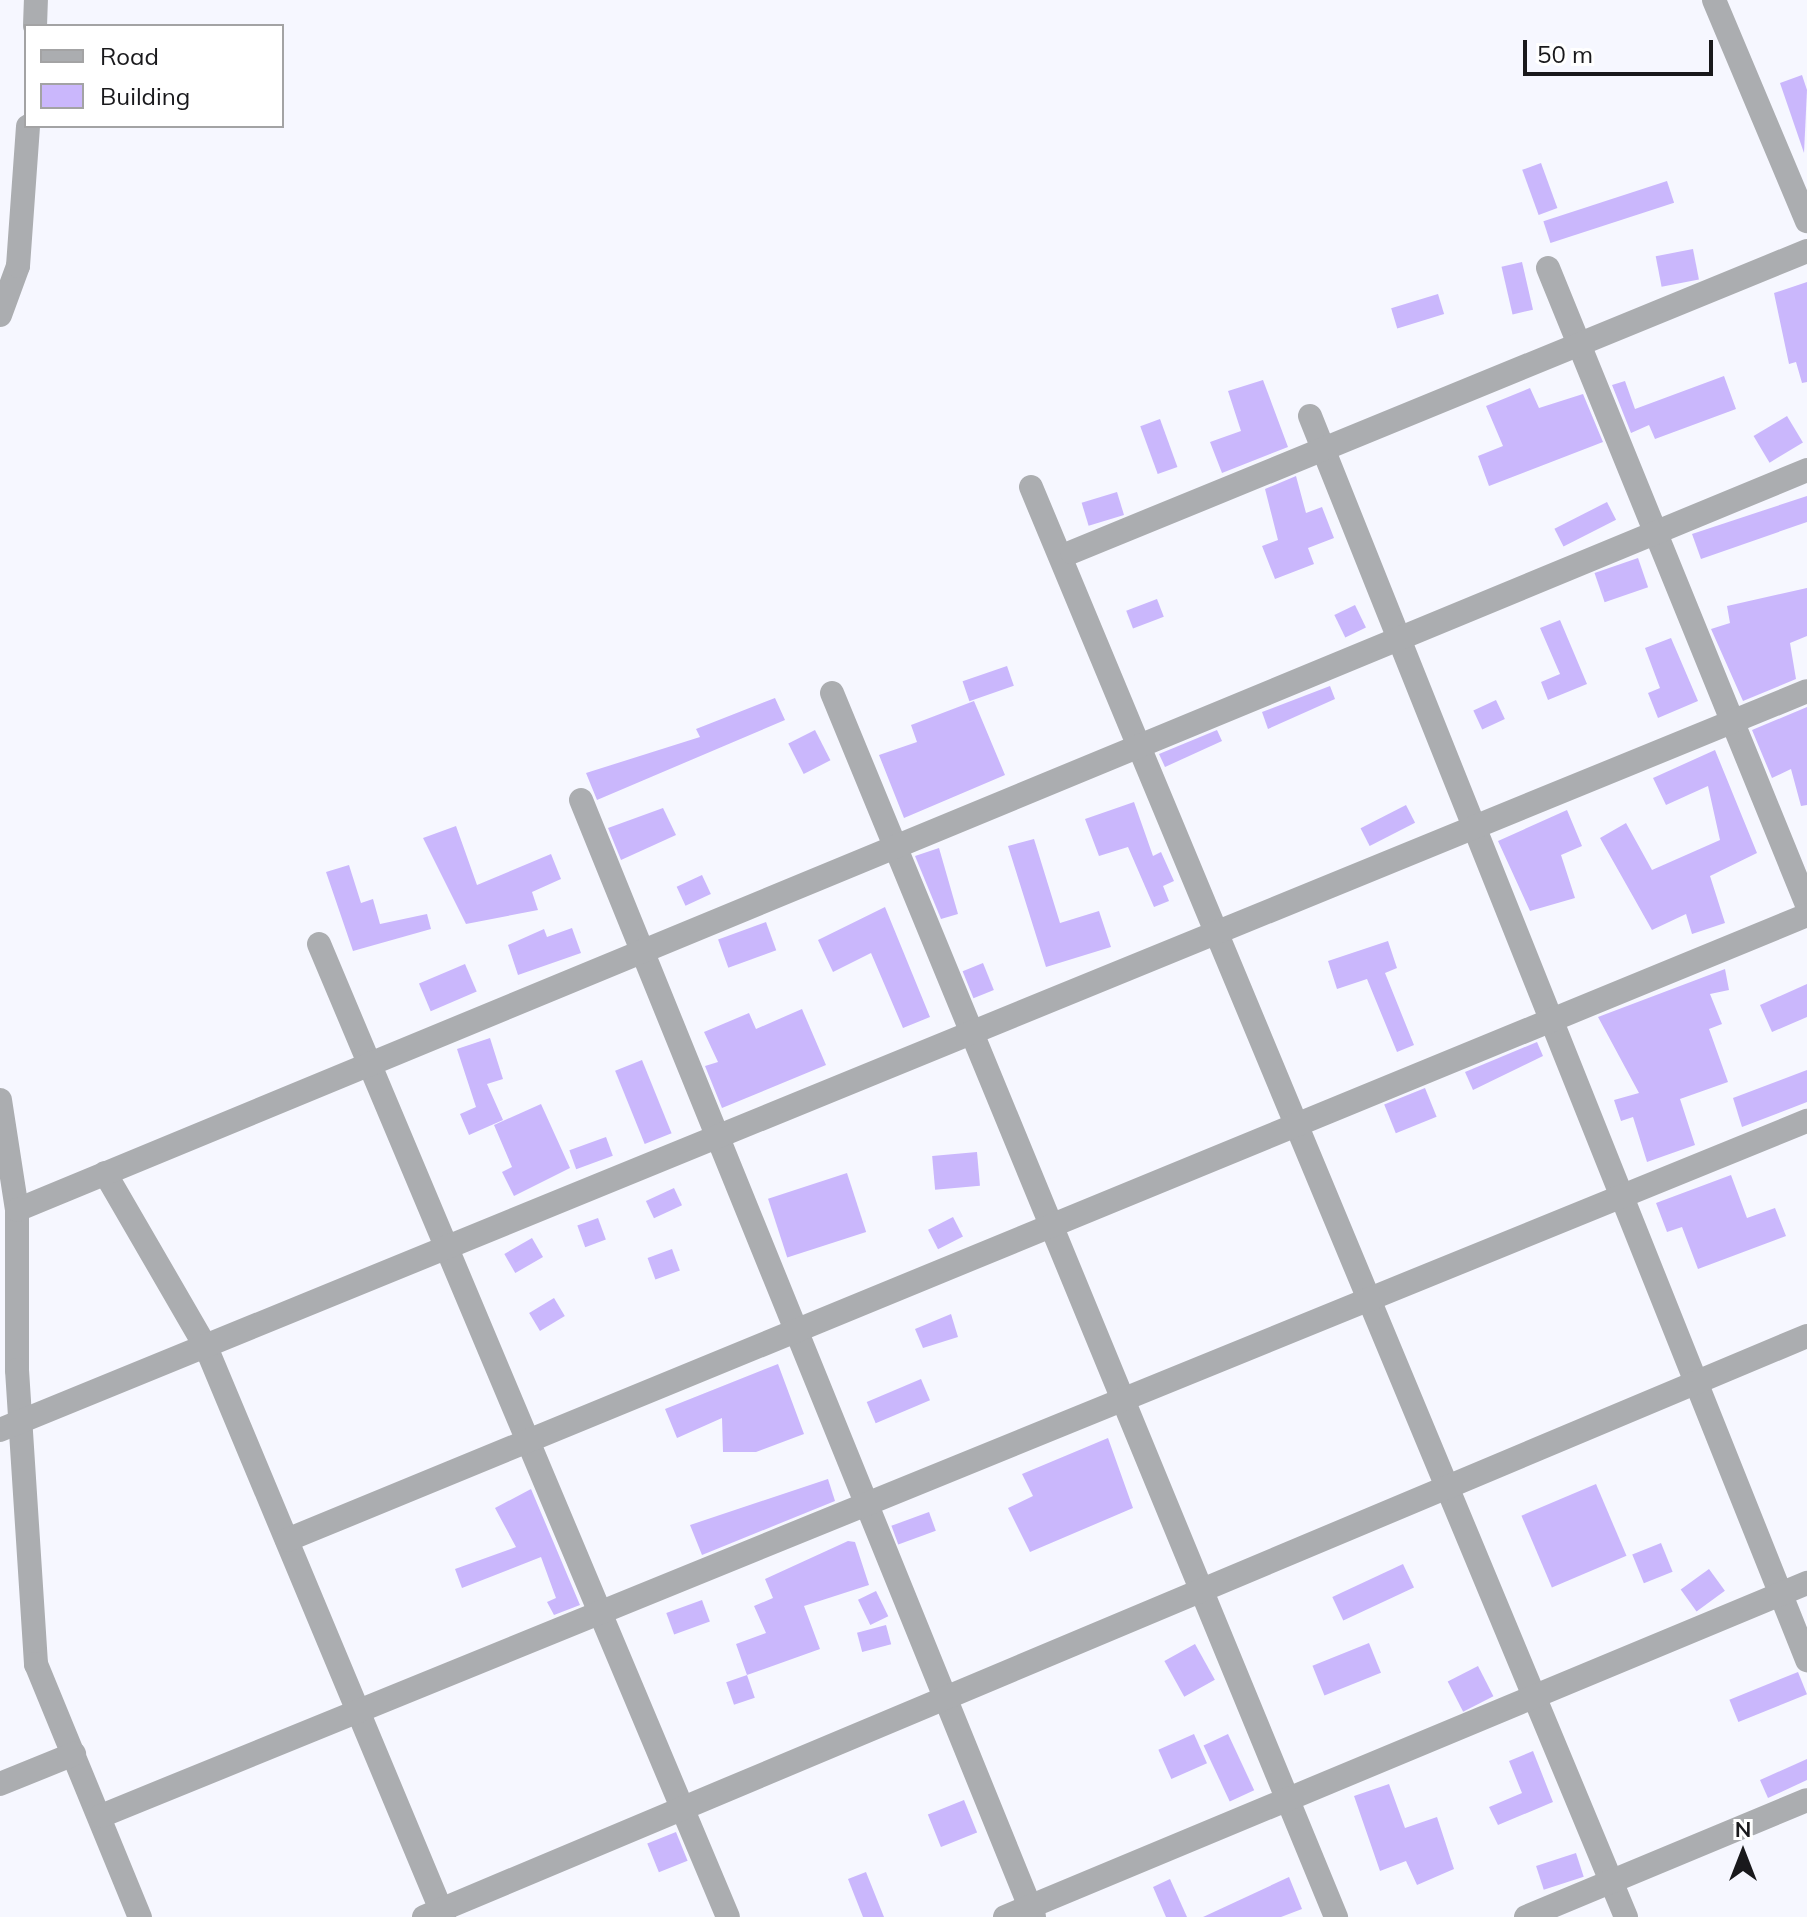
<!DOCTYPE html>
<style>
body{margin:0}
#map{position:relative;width:1807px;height:1917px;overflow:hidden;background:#f6f7ff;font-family:Mulish,sans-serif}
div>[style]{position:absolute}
.building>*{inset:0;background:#cab7fc;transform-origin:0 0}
.minor>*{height:24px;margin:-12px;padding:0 12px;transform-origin:12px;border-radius:12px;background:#abadb0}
span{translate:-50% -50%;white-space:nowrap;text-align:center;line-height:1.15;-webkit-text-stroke:7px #fff;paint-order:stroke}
.legend{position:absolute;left:24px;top:24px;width:260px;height:104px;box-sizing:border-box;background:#fff;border:2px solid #a3a3a4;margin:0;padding:10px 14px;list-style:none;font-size:24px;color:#19191c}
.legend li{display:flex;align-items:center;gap:16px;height:40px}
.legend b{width:40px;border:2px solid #a3a3a4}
.north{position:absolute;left:1703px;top:1813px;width:80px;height:80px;-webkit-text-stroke:6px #fff;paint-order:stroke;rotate:0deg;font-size:22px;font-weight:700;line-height:32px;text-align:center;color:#19191c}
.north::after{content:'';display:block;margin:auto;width:28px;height:36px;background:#19191c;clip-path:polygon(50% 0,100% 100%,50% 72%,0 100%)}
.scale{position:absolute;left:1523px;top:40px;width:190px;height:36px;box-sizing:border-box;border:4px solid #19191c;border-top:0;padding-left:10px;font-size:24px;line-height:28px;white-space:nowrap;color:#19191c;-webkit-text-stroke:6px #fff;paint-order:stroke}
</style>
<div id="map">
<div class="building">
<div style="clip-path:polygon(1802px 75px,1807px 90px,1804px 153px,1780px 83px)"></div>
<div style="left:1541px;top:163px;width:48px;height:20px;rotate:70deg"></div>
<div style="left:1667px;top:181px;width:23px;height:130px;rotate:72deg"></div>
<div style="left:1693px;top:249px;width:31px;height:38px;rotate:79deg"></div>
<div style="left:1522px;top:262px;width:49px;height:21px;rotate:77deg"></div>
<div style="clip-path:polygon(1807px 282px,1807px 382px,1802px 383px,1796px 362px,1789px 364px,1774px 293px)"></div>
<div style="left:1438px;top:294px;width:21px;height:49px;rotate:73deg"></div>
<div style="clip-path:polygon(1724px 376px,1736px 409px,1655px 439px,1649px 425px,1631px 433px,1612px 385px,1625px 381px,1635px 409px)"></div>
<div style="clip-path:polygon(1263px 380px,1288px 447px,1222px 473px,1210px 442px,1241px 431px,1228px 391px)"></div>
<div style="clip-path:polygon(1530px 388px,1539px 408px,1583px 394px,1603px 442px,1489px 486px,1478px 456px,1503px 446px,1486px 406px)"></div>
<div style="left:1787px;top:416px;width:31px;height:39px;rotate:59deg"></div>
<div style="left:1160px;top:419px;width:51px;height:21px;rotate:70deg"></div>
<div style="clip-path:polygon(1296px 476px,1306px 513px,1322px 507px,1334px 538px,1308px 548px,1314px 564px,1275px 579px,1262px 546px,1278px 540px,1265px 489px)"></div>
<div style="left:1117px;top:492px;width:24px;height:37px;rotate:73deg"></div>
<div style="clip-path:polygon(1807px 496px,1807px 522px,1701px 559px,1692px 534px)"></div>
<div style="left:1607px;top:502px;width:20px;height:59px;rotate:63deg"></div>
<div style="left:1638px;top:558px;width:31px;height:46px;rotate:71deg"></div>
<div style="clip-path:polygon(1807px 588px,1807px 636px,1790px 643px,1796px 679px,1743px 701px,1711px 629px,1730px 623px,1727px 606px)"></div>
<div style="left:1157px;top:599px;width:19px;height:33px;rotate:69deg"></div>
<div style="left:1355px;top:605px;width:25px;height:23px;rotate:64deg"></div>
<div style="clip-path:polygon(1560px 620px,1587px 684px,1548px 700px,1541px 682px,1560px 674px,1540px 628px)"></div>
<div style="clip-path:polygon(1671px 638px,1698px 701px,1658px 718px,1648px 693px,1660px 688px,1645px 648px)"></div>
<div style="left:1007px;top:666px;width:21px;height:47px;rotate:71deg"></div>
<div style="clip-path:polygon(1330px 686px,1335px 699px,1268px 729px,1262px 712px)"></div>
<div style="clip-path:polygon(775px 698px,785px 720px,597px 800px,586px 773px,700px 737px,696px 729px)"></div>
<div style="left:1496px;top:700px;width:21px;height:25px;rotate:65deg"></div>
<div style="clip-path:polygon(974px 701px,1005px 775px,904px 818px,879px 755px,917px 742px,911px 725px)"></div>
<div style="clip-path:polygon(1807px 707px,1807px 805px,1801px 806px,1791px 769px,1772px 778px,1752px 730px)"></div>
<div style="left:815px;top:730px;width:34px;height:30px;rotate:63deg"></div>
<div style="clip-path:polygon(1217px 730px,1222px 741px,1165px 767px,1159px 754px)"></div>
<div style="clip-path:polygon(1715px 750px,1757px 853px,1710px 876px,1725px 923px,1692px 934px,1686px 914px,1652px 930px,1600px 838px,1626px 823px,1652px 870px,1720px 840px,1708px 786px,1666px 805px,1653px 778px)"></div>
<div style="clip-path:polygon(1134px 802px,1153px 856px,1161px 852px,1174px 881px,1163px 886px,1169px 901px,1154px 907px,1128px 847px,1099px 856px,1085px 819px)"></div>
<div style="left:1406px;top:805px;width:20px;height:51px;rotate:63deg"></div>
<div style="clip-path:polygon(663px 808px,676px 835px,621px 860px,608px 828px)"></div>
<div style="clip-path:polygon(1567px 810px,1582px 846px,1561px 855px,1575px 898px,1530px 911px,1498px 841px)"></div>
<div style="clip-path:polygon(456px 826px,477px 885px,551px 854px,561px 879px,532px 892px,538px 910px,466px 924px,423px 838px)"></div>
<div style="clip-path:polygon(1034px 839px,1060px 923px,1099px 911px,1111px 947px,1046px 967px,1008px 846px)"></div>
<div style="clip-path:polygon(939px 848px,958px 914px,941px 919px,915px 856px)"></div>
<div style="clip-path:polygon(349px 865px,361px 903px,373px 899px,380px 924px,427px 914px,431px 929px,353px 951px,326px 872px)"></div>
<div style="left:702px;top:875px;width:21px;height:28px;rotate:65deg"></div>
<div style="clip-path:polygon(885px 907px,930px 1017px,903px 1028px,871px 953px,833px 972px,818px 940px)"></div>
<div style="left:766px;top:922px;width:30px;height:51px;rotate:70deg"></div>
<div style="clip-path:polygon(572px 928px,581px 953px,518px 975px,508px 945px,544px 929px,547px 937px)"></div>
<div style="clip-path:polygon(1388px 941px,1397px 968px,1385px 973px,1414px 1045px,1397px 1052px,1367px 979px,1337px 989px,1328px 961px)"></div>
<div style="left:983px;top:963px;width:29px;height:22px;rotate:68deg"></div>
<div style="left:465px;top:964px;width:30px;height:50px;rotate:67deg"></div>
<div style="clip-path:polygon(1725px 969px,1729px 990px,1710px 994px,1722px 1024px,1709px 1029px,1728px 1082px,1680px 1099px,1695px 1145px,1647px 1162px,1633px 1117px,1621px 1121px,1614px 1100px,1639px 1093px,1598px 1017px)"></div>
<div style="clip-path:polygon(1807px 984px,1807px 1017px,1772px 1032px,1760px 1005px)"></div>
<div style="clip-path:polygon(802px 1009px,826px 1065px,722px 1108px,705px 1066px,718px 1062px,704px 1032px,749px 1013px,756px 1029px)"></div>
<div style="clip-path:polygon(490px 1038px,503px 1079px,487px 1084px,503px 1120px,469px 1135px,460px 1114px,476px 1107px,457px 1049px)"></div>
<div style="clip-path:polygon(1537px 1042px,1543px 1056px,1473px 1090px,1465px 1072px)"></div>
<div style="left:642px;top:1060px;width:79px;height:29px;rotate:68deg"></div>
<div style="clip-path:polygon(1807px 1070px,1807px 1102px,1742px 1127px,1733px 1098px)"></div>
<div style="left:1425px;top:1088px;width:31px;height:44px;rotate:68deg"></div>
<div style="clip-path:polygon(541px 1104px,570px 1168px,514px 1196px,502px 1172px,512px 1167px,494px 1125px)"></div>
<div style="left:606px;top:1137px;width:20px;height:39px;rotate:70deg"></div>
<div style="left:977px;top:1152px;width:34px;height:45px;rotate:85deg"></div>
<div style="left:847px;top:1173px;width:62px;height:83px;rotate:72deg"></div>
<div style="clip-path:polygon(1731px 1175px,1747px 1218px,1775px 1208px,1786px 1236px,1698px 1269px,1682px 1227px,1667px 1232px,1656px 1203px)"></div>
<div style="left:674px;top:1188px;width:19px;height:31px;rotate:65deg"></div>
<div style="left:953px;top:1217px;width:22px;height:28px;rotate:63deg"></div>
<div style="left:598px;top:1218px;width:23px;height:22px;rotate:70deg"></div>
<div style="left:532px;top:1238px;width:22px;height:32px;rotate:60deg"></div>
<div style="left:672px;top:1249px;width:23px;height:26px;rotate:70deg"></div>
<div style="left:554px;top:1298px;width:21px;height:29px;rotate:59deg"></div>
<div style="clip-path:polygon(951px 1314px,958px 1337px,923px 1348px,915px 1329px)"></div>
<div style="clip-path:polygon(778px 1364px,804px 1434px,756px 1452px,723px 1452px,722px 1418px,677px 1438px,665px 1409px)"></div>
<div style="left:921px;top:1379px;width:23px;height:59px;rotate:67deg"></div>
<div style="clip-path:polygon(1108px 1438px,1133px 1508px,1030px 1552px,1008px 1508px,1033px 1496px,1022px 1474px)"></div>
<div style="clip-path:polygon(828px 1479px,835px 1501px,702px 1555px,690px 1525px)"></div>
<div style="left:1596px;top:1484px;width:78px;height:81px;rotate:67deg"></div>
<div style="clip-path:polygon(531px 1489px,580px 1605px,554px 1615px,547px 1602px,556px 1598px,541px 1557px,462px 1588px,455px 1569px,516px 1547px,495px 1508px)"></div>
<div style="left:929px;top:1512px;width:20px;height:40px;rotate:70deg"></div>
<div style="clip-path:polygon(848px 1541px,855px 1542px,869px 1585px,804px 1606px,820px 1649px,747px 1675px,736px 1644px,766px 1633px,754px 1606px,773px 1598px,765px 1579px)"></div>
<div style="left:1661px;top:1543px;width:31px;height:31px;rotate:68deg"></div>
<div style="left:1403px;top:1564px;width:26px;height:78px;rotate:65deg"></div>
<div style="left:1709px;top:1569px;width:27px;height:35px;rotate:54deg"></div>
<div style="left:876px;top:1591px;width:28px;height:20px;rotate:64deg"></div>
<div style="left:702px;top:1600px;width:23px;height:38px;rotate:70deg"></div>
<div style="left:886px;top:1625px;width:20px;height:30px;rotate:75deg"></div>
<div style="left:1369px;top:1643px;width:32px;height:61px;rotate:68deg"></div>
<div style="left:1195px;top:1644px;width:41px;height:35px;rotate:61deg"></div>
<div style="left:1478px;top:1666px;width:34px;height:34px;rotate:63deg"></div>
<div style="left:1798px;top:1672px;width:24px;height:74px;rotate:68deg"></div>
<div style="left:747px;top:1675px;width:24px;height:22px;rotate:71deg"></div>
<div style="left:1194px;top:1734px;width:32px;height:39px;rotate:66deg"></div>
<div style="left:1228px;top:1734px;width:62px;height:27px;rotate:65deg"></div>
<div style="clip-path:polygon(1533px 1751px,1553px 1802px,1498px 1825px,1489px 1807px,1522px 1793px,1509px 1761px)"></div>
<div style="clip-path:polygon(1807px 1759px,1807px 1780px,1768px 1798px,1760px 1780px)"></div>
<div style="clip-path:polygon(1389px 1784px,1405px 1828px,1437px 1817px,1454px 1869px,1417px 1885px,1406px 1861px,1380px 1871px,1354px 1796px)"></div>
<div style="left:964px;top:1800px;width:35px;height:39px;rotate:68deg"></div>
<div style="left:676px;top:1832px;width:31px;height:31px;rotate:68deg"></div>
<div style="left:1576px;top:1853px;width:25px;height:42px;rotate:72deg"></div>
<div style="clip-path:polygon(866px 1872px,884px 1917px,863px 1917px,848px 1879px)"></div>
<div style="clip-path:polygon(1289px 1877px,1302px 1909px,1281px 1917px,1203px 1917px)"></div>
<div style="clip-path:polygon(1170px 1879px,1187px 1917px,1166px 1917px,1153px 1887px)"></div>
</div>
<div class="minor">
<div style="left:1714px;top:0;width:240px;rotate:67.2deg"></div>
<div style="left:35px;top:26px;width:26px;rotate:-88deg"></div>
<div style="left:1548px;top:268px;width:688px;rotate:67.87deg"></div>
<div style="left:0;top:315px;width:52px;rotate:-69.8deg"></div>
<div style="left:18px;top:266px;width:140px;rotate:-85.9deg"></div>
<div style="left:1310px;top:416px;width:1340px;rotate:68.22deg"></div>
<div style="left:1031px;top:487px;width:1549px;rotate:67.41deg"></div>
<div style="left:1072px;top:552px;width:794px;rotate:-22.27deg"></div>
<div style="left:832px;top:693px;width:1324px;rotate:67.62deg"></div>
<div style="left:581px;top:800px;width:1205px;rotate:67.92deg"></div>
<div style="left:319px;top:944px;width:1055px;rotate:67.2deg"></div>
<div style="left:0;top:1100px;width:111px;rotate:81.2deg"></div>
<div style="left:17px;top:1210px;width:160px;rotate:90deg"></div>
<div style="left:17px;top:1370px;width:295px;rotate:86.3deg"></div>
<div style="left:36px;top:1664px;width:274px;rotate:67.7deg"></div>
<div style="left:105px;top:1173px;width:201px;rotate:59.9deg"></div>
<div style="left:206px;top:1347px;width:618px;rotate:67.34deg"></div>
<div style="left:17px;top:1210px;width:1937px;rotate:-22.46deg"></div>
<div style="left:0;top:1430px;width:1952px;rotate:-22.24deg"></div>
<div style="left:287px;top:1540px;width:1643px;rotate:-22.35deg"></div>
<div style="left:0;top:1784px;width:80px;rotate:-22.1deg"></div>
<div style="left:101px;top:1816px;width:1842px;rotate:-22.17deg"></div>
<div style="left:424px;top:1917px;width:1500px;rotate:-22.79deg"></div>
<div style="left:1005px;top:1917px;width:869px;rotate:-22.61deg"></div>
<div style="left:1526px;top:1917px;width:304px;rotate:-22.6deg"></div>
</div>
<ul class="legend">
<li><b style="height:10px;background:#abadb0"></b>Road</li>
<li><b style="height:22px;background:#cab7fc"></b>Building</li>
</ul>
<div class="north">N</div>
<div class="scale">50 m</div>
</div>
